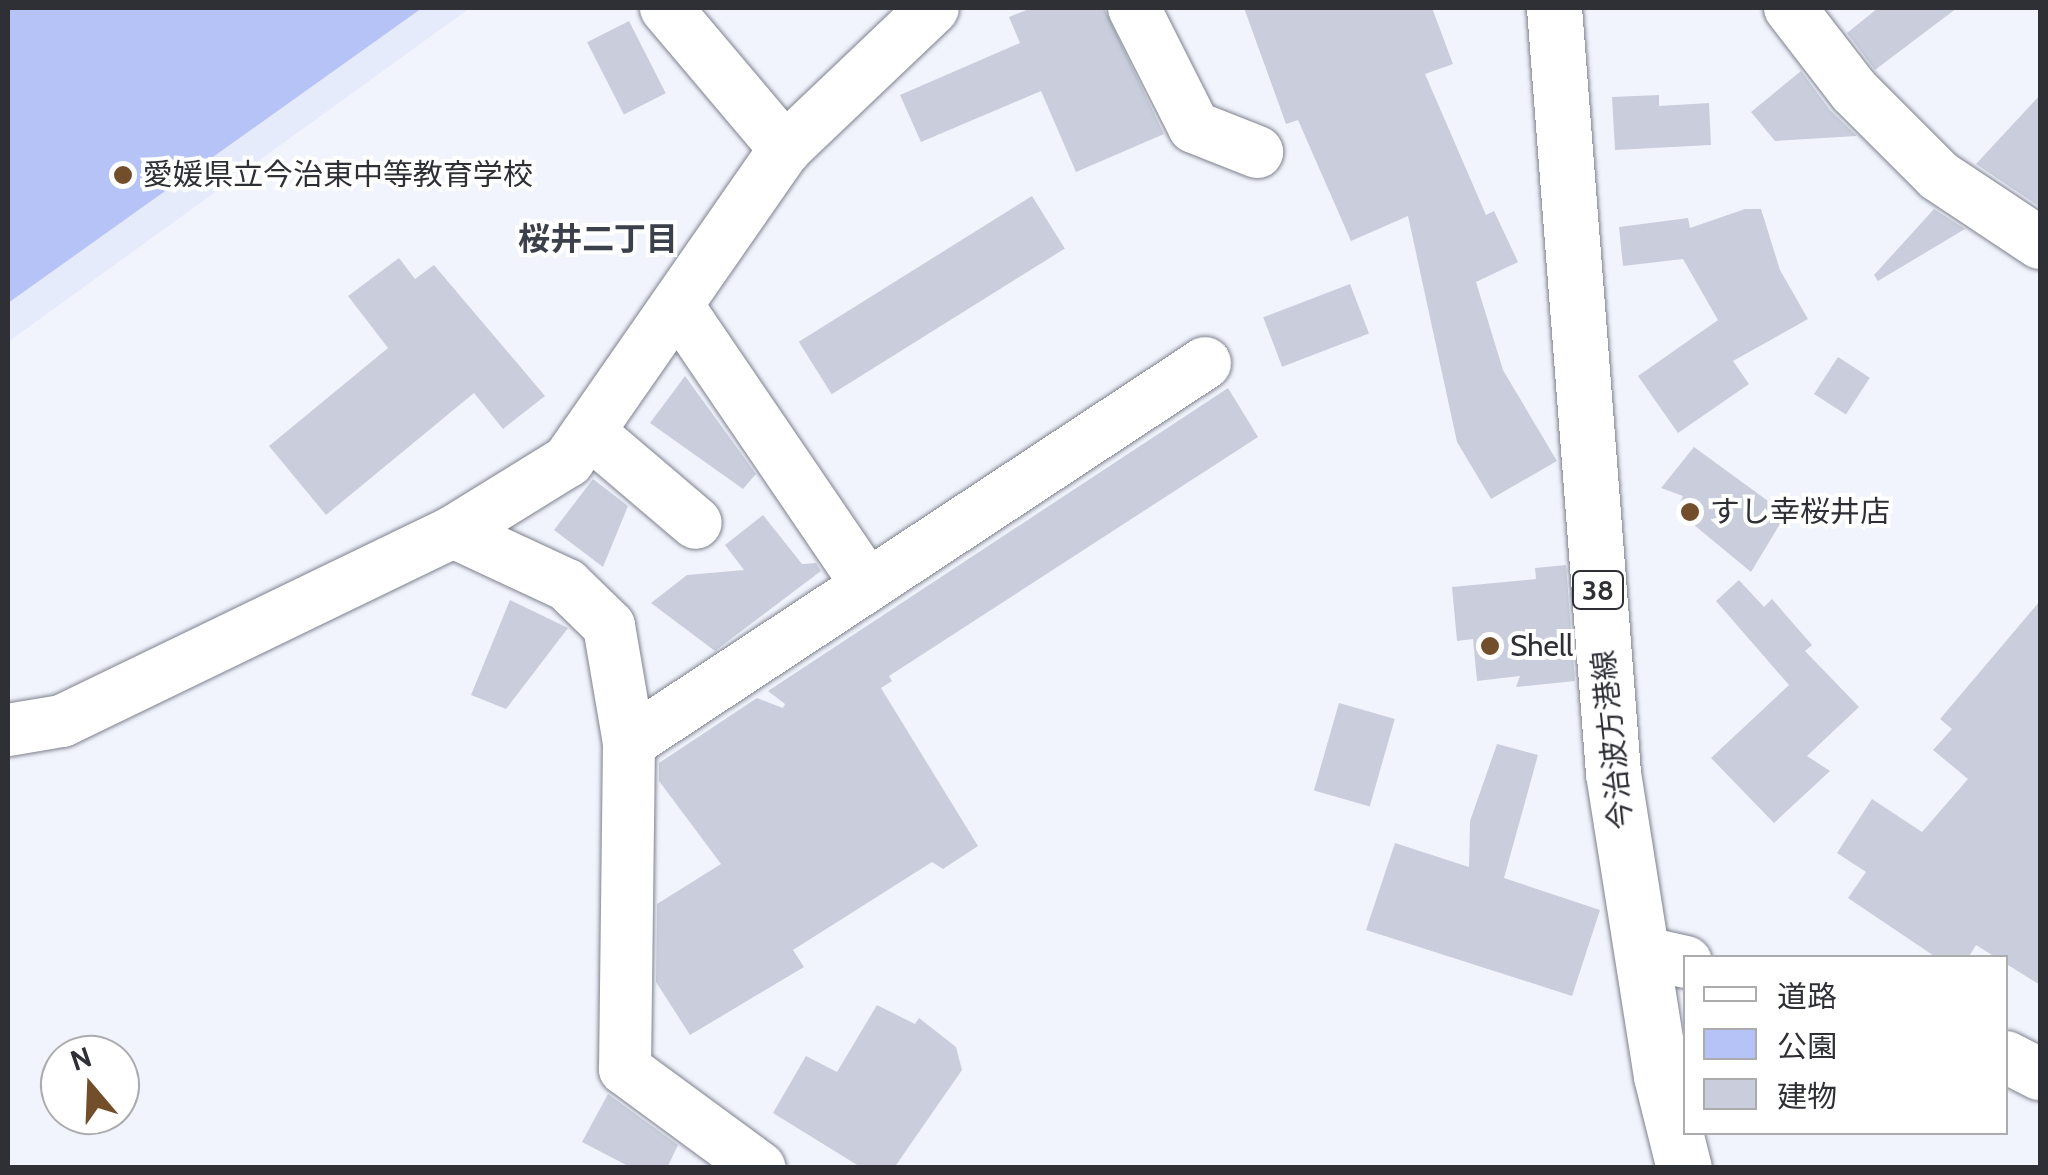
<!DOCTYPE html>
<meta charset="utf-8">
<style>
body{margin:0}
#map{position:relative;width:2048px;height:1175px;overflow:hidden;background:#f2f4fd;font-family:Cabin,"Noto Sans JP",sans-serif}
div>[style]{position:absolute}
.built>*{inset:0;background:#e6ebfc}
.green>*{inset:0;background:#b5c3f7}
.building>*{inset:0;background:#cacedc;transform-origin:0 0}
.roads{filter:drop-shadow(0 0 2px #7d818e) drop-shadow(0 0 2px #7d818e)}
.street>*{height:52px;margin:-26px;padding:0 26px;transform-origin:26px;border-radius:26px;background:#fff}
.primary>*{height:55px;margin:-27.5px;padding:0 27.5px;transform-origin:27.5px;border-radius:27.5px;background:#fff}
.dots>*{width:28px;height:28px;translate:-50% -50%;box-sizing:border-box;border:5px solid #fff;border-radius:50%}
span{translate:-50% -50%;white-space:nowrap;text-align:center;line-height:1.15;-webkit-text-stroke:8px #fff;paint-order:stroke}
.shield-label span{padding:2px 8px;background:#fff;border:2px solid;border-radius:8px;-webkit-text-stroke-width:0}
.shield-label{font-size:28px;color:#2f3036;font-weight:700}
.poi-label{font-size:30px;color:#2f3036}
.left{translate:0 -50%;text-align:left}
.street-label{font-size:30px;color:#2f3036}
.neighbourhood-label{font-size:32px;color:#3c404b;font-weight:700}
.frame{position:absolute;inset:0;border:10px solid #2f3036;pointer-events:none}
.legend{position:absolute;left:1683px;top:955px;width:325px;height:180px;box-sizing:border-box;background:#fff;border:2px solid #acacaf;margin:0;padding:12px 18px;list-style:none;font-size:30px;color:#2f3036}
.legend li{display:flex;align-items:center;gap:20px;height:50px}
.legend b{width:50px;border:2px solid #acacaf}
.north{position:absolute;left:40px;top:1035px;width:100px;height:100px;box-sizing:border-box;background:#fff;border:2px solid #acacaf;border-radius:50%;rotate:341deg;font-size:28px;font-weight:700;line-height:40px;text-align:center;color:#2f3036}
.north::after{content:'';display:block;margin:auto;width:35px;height:45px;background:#734e2a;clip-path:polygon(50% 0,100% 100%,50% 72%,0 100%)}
</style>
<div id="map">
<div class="built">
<div style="clip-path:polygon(8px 8px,470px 8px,8px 342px)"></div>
</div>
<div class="green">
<div style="clip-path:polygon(8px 8px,422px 8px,8px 303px)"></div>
</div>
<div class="building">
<div style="clip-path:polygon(1031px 8px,1104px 8px,1164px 134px,1076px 172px,1041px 91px,921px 142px,900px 95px,1020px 43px,1009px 17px)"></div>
<div style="clip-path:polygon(1244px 8px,1432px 8px,1453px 64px,1425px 74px,1486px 215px,1494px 211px,1518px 262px,1476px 282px,1503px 370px,1557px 461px,1491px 499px,1457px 442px,1408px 216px,1351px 241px,1298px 120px,1286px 124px)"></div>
<div style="clip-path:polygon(1878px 8px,1957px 8px,1875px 70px,1847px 33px)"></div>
<div style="left:629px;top:21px;width:81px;height:47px;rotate:63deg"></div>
<div style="clip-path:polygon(1801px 71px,1830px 110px,1857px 136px,1775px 141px,1751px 112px)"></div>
<div style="clip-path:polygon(1659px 95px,1659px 106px,1709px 103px,1711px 145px,1615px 150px,1612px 97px)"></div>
<div style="clip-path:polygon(2040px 95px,2040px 207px,1976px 164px)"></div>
<div style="left:1032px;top:196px;width:62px;height:275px;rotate:58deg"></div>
<div style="clip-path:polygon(1745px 209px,1761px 209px,1780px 270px,1808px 319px,1733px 361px,1749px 384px,1678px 433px,1638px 376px,1718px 320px,1683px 259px,1623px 266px,1619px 227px,1688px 218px,1690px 228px)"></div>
<div style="clip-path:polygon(1934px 209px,1965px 229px,1878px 281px,1874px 275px)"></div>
<div style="clip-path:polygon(399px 258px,415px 279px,434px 265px,545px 396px,503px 429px,474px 393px,326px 515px,269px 446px,388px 348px,348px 296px)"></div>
<div style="left:1350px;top:284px;width:53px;height:93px;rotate:69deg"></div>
<div style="left:1838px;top:357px;width:38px;height:44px;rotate:33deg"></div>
<div style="clip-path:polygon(685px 376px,756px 474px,743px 489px,650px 423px)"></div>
<div style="clip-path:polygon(1228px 388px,1258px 437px,889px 676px,892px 681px,881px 688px,978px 846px,943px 869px,932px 862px,793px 950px,804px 967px,690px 1035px,656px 982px,657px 904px,721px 864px,659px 781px,659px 763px,757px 698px,783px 708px,785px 704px,768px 691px)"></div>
<div style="clip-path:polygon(1694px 447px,1786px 514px,1751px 572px,1676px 510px,1683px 496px,1661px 488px)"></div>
<div style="clip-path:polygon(593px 479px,628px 506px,603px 567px,554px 530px)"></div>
<div style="clip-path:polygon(763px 515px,802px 564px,816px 563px,821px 571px,715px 651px,651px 603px,687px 575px,744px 570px,725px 545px)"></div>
<div style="clip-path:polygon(1566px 565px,1575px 681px,1516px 687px,1520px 676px,1477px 681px,1473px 639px,1457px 641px,1452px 587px,1536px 579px,1535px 568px)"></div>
<div style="clip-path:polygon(1739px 580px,1764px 607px,1772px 599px,1812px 645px,1805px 651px,1859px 707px,1807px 756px,1830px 771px,1774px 823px,1711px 758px,1789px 685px,1716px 601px)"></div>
<div style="clip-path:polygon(510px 600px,568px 628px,506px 709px,471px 695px)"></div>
<div style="clip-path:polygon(2040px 601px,2040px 985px,1976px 945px,1968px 958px,1937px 958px,1848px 898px,1866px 872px,1837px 853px,1872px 799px,1922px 832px,1968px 779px,1933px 750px,1952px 729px,1940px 719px)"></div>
<div style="left:1339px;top:703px;width:58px;height:91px;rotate:16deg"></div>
<div style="clip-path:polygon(1497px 744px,1538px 755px,1504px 878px,1600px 910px,1572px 996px,1366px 930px,1395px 843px,1469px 867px,1470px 821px)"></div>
<div style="clip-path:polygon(877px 1005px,915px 1024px,919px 1018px,956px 1047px,962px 1070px,894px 1168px,862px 1168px,773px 1113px,806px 1056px,837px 1072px)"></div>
<div style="clip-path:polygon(608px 1094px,678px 1145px,667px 1168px,632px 1168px,582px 1142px)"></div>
</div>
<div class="roads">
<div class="street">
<div style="left:666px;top:8px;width:185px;rotate:49.8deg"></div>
<div style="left:1134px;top:8px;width:133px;rotate:63.2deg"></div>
<div style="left:1194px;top:127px;width:68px;rotate:21.6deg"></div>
<div style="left:1790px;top:8px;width:105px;rotate:52.4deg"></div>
<div style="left:1854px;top:91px;width:120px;rotate:45deg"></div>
<div style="left:1939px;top:176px;width:121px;rotate:33.6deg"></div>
<div style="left:677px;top:305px;width:335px;rotate:55.8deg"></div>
<div style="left:589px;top:432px;width:140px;rotate:40.4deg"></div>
<div style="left:453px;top:532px;width:126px;rotate:24.9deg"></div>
<div style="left:567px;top:585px;width:59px;rotate:44.3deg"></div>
<div style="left:609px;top:626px;width:119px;rotate:80.3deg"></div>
<div style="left:629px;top:743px;width:326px;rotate:90.7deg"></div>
<div style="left:625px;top:1069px;width:167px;rotate:36.3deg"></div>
<div style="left:8px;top:730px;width:55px;rotate:-9.5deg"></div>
<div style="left:62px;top:721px;width:434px;rotate:-25.8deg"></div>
<div style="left:453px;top:532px;width:135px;rotate:-31.7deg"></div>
<div style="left:568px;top:461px;width:380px;rotate:-55.2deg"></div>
<div style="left:785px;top:149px;width:204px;rotate:-43.6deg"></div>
<div style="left:629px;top:743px;width:690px;rotate:-33.41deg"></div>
<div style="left:1641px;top:952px;width:46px;rotate:12.5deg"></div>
<div style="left:2006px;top:1057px;width:38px;rotate:27deg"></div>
</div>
<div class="primary">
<div style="left:1554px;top:8px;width:767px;rotate:85.59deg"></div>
<div style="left:1613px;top:773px;width:307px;rotate:81deg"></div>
<div style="left:1661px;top:1076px;width:95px;rotate:76deg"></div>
</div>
</div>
<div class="dots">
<div style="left:123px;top:175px;background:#734e2a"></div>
<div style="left:1690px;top:512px;background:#734e2a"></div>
<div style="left:1490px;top:646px;background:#734e2a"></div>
</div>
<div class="shield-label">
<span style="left:1598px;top:590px">38</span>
</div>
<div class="poi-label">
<span class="left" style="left:143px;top:175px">愛媛県立今治東中等教育学校</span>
<span class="left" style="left:1710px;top:512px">すし幸桜井店</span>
<span class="left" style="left:1510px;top:646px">Shell</span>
</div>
<div class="street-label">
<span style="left:1613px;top:740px;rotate:-96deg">今治波方港線</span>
</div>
<div class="neighbourhood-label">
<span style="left:598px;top:239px">桜井二丁目</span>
</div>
<div class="frame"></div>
<ul class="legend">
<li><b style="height:12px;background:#fff"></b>道路</li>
<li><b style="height:28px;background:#b5c3f7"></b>公園</li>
<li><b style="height:28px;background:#cacedc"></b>建物</li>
</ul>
<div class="north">N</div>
</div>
